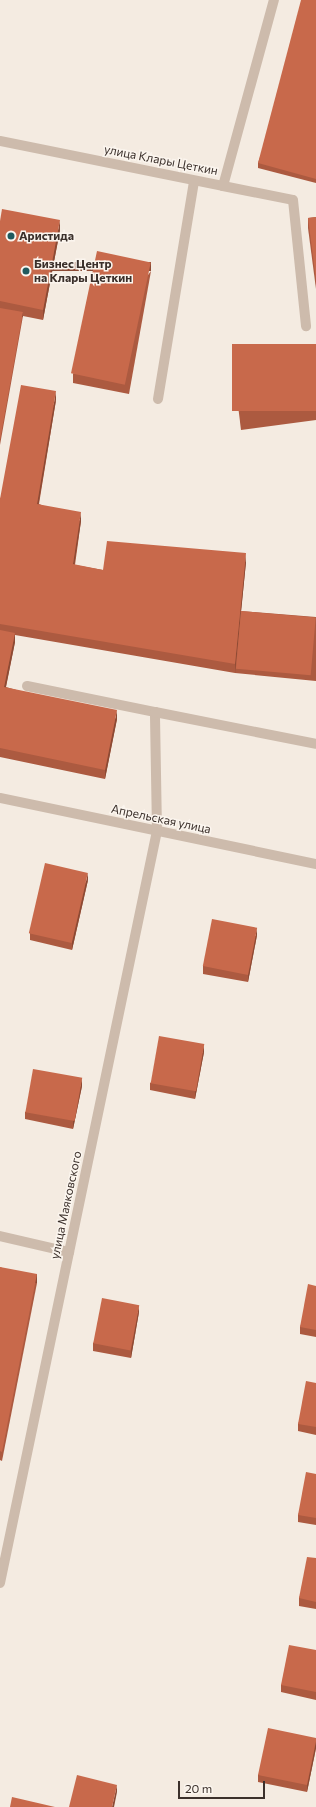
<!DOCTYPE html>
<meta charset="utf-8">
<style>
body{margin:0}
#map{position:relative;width:316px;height:1807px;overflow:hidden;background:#f4ebe1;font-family:Commissioner,sans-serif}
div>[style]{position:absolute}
.minor>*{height:10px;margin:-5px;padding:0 5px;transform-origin:5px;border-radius:5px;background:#cdbbac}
.wall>*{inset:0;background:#ac5a40}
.shaded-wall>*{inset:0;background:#8c4a34;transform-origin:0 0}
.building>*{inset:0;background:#c8694b;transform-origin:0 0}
.dots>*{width:11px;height:11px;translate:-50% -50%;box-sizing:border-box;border:2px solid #fbf5ee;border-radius:50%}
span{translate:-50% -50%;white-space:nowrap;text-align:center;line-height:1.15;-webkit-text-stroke:3px #fbf5ee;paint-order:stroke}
.street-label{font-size:12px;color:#3b302b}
.poi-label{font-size:12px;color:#3b302b;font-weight:700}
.left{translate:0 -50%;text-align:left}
.scale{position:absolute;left:178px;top:1781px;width:87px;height:18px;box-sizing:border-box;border:2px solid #3b302b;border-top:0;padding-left:5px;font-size:12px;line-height:14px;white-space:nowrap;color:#3b302b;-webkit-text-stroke:3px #fbf5ee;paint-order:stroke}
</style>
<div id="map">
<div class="minor">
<div style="left:0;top:141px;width:227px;rotate:11.4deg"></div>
<div style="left:223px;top:186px;width:193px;rotate:-74.7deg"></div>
<div style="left:223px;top:186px;width:71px;rotate:11.3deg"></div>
<div style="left:293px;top:200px;width:127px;rotate:84.1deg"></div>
<div style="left:158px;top:399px;width:221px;rotate:-80.6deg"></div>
<div style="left:27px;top:686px;width:131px;rotate:11.5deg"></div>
<div style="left:0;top:798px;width:323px;rotate:11.8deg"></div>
<div style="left:0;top:1236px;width:71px;rotate:13.1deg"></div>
<div style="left:0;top:1583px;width:768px;rotate:-78.21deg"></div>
<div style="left:157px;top:831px;width:119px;rotate:-91deg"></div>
<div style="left:155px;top:712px;width:164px;rotate:11.2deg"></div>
</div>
<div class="wall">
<div style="clip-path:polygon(316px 0,316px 183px,258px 168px,258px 163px)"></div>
<div style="clip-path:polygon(316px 217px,316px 289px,308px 228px,308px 218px)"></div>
<div style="clip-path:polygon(0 221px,60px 230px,43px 320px,23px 316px,0 445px)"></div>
<div style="clip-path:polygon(151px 271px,129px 394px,73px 383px,73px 374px)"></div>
<div style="clip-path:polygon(316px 344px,316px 420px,241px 430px,233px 364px,233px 354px)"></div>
<div style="clip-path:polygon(56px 400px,39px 504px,81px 521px,75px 565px,103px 570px,246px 562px,241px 611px,316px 617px,316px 681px,235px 673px,15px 635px,15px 642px,6px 687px,117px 719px,105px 779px,0 757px,0 499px)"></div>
<div style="clip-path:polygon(88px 880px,72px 950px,30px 940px,30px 933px)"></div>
<div style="clip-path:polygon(257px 935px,248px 982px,203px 974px,203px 966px)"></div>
<div style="clip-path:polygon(204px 1052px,195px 1099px,150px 1090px,150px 1083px)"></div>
<div style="clip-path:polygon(82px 1086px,73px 1129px,25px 1119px,25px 1112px)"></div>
<div style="clip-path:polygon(0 1267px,37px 1283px,2px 1461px,0 1460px)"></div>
<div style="clip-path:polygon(316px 1286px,316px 1337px,300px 1334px,300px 1327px)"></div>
<div style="clip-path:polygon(139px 1312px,131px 1358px,93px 1351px,93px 1343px)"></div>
<div style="clip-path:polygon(316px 1383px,316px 1435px,298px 1431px,298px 1424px)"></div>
<div style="clip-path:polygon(316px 1474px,316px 1525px,298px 1522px,298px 1515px)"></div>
<div style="clip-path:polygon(316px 1558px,316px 1609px,299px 1606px,299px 1598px)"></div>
<div style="clip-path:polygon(316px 1650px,316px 1700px,281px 1692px,281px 1685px)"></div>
<div style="clip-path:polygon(316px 1738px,316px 1748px,307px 1792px,258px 1782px,258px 1775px)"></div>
</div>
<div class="shaded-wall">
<div style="clip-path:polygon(60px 220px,60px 230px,43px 320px,43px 310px)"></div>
<div style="left:151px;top:262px;width:9px;height:125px;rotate:90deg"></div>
<div style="left:23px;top:312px;width:5px;height:130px;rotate:90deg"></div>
<div style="clip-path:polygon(56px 391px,56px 400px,37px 513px,37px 504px)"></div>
<div style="clip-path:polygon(81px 512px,81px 521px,73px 573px,73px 564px)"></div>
<div style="clip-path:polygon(246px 553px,246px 562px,235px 673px,235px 664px)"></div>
<div style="clip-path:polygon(15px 633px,15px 642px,4px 696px,4px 687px)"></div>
<div style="clip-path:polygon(117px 710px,117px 719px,105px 779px,105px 770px)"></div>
<div style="clip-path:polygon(88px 873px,88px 880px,72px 950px,72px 942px)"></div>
<div style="clip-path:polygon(257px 928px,257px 935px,248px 982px,248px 975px)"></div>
<div style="clip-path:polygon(204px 1044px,204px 1052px,195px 1099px,195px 1092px)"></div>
<div style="clip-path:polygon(82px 1078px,82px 1086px,73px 1129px,73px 1121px)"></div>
<div style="left:37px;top:1274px;width:9px;height:181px;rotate:90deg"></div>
<div style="clip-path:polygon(139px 1305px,139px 1312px,131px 1358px,131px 1351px)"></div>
<div style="clip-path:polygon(316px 1741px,316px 1748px,307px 1792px,307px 1785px)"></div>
<div style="clip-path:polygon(117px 1785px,117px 1792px,114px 1807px,112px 1807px)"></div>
</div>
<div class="building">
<div style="clip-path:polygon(301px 0,316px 0,316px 179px,258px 163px)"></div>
<div style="clip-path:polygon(2px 209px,60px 220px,43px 310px,0 301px,0 221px)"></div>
<div style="clip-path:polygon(316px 217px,316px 279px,308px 218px)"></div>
<div style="left:97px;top:251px;width:55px;height:125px;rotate:12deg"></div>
<div style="clip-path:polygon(0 308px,23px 312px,0 440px)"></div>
<div style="left:316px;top:344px;width:67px;height:84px;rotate:90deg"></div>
<div style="clip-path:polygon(21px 385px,56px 391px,37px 504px,81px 512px,73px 564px,103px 570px,107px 541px,246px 553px,235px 664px,0 624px,0 499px)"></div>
<div style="left:241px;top:611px;width:75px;height:58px;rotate:5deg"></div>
<div style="clip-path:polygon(0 630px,15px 633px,4px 687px,117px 710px,105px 770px,0 748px)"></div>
<div style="left:45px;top:863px;width:44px;height:72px;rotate:13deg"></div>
<div style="left:212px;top:919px;width:46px;height:48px;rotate:11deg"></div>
<div style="left:159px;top:1036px;width:46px;height:48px;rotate:10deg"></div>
<div style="left:33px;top:1069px;width:50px;height:44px;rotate:10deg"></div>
<div style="clip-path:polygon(0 1267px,37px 1274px,2px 1452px,0 1451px)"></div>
<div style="clip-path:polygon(308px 1284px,316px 1286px,316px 1330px,300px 1327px)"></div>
<div style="left:102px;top:1298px;width:38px;height:46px;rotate:11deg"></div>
<div style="clip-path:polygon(306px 1381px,316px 1383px,316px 1427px,298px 1424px)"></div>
<div style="clip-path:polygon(306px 1472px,316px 1474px,316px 1518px,298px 1515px)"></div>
<div style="clip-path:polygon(307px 1557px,316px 1558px,316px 1602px,299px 1598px)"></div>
<div style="clip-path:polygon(289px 1645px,316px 1650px,316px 1692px,281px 1685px)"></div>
<div style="clip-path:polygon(268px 1728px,316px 1738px,316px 1741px,307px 1785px,258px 1775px)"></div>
<div style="clip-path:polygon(77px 1775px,117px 1785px,112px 1807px,69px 1807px)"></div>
<div style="clip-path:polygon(12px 1797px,55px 1807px,10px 1807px)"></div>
</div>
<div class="dots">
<div style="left:11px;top:236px;background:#1f5a5e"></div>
<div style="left:26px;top:271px;background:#1f5a5e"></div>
</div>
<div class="street-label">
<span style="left:161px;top:160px;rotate:11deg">улица Клары Цеткин</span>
<span style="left:161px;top:819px;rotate:12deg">Апрельская улица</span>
<span style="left:66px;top:1205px;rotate:-78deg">улица Маяковского</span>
</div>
<div class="poi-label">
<span class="left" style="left:19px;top:236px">Аристида</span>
<span class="left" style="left:34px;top:271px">Бизнес Центр<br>на Клары Цеткин</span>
</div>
<div class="scale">20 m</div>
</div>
